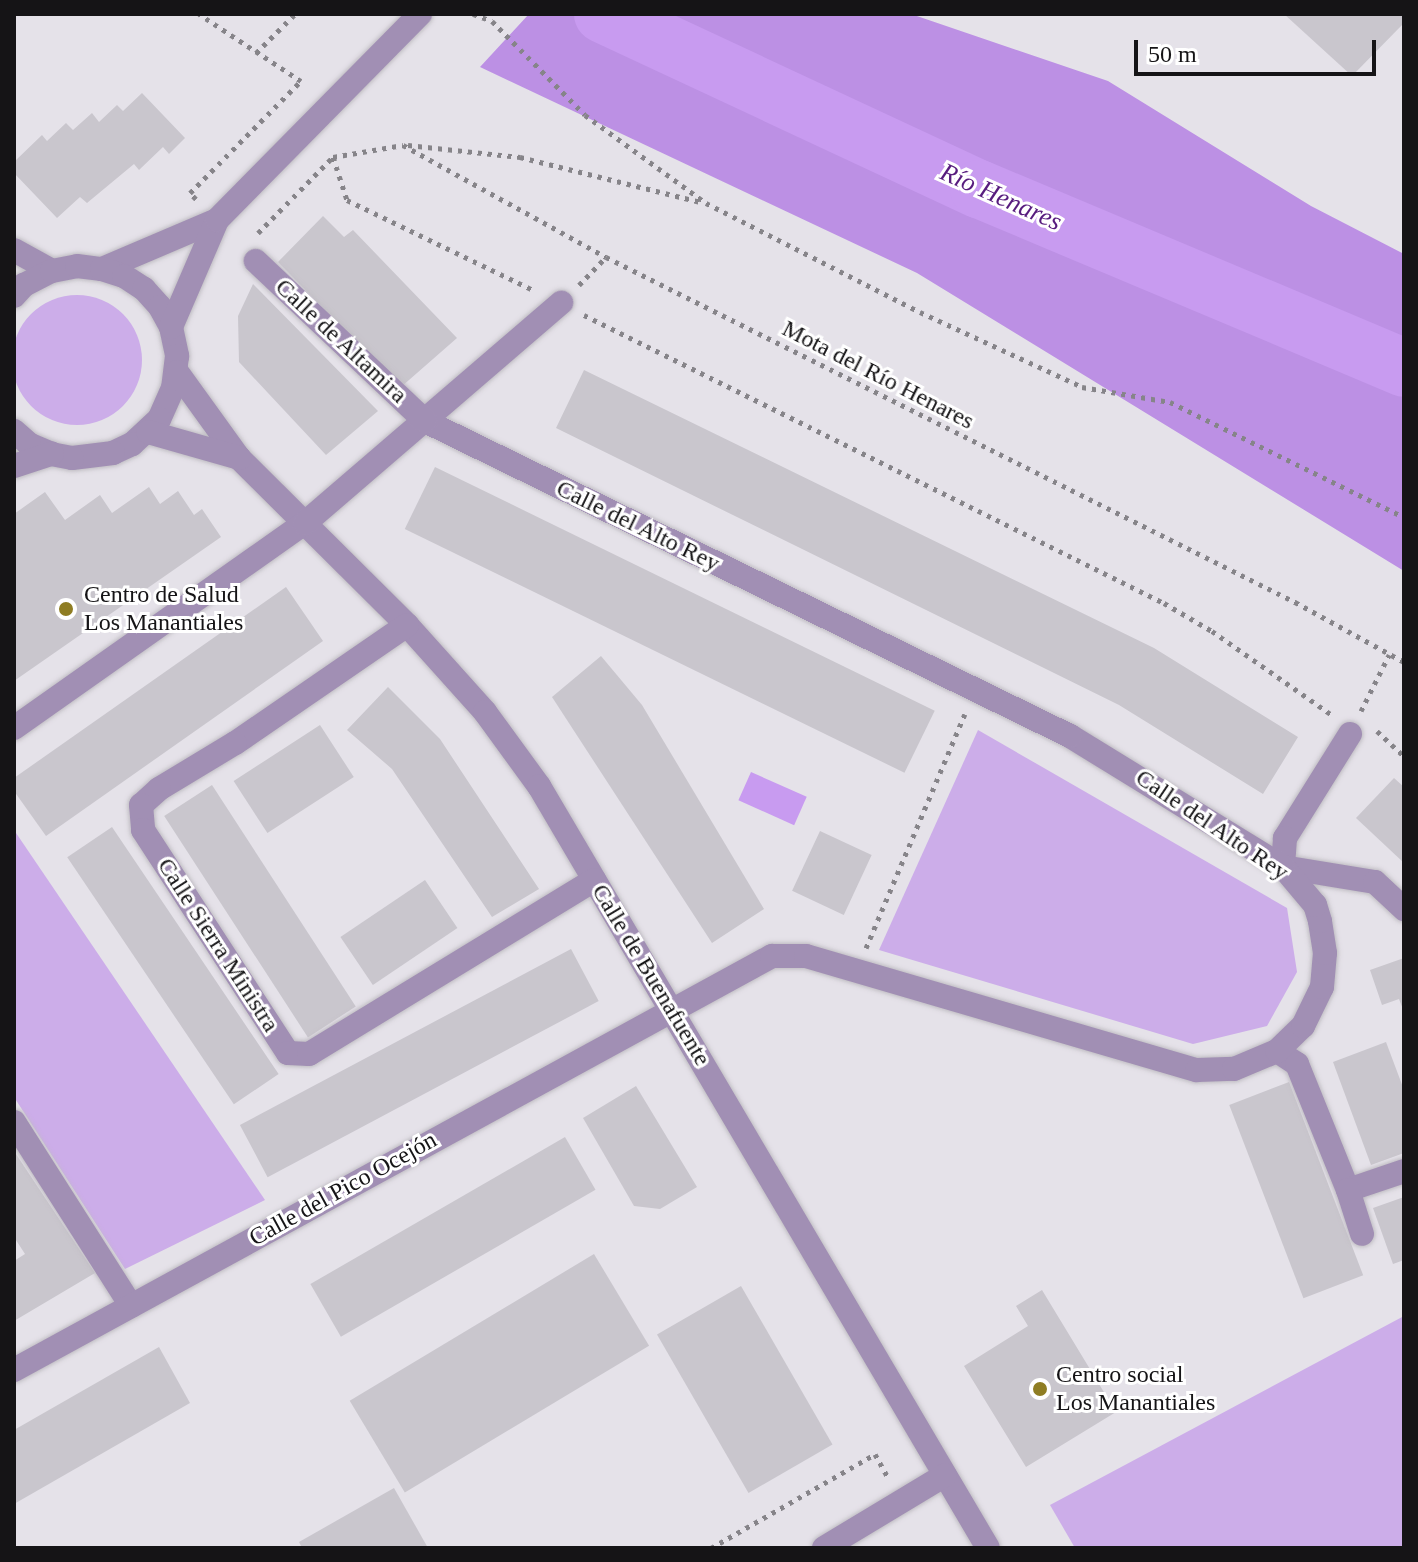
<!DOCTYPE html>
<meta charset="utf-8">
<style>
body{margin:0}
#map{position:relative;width:1418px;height:1562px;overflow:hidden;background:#e5e2e9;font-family:"Times New Roman",serif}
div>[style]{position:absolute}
.green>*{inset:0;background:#ccade9}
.round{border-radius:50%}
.forest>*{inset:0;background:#bc90e4}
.water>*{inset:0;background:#c89bf0;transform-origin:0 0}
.river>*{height:58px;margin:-29px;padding:0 29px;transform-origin:29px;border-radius:29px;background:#c89bf0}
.building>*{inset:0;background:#c9c6cd;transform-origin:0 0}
.path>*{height:5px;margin-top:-2.5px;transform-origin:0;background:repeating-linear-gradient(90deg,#868489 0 4px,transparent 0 10px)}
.roads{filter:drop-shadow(0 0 2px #c0bdc3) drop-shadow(0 0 2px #c0bdc3)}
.minor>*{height:24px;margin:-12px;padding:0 12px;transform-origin:12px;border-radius:12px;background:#a18fb4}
.dots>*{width:22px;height:22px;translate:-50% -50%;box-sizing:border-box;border:4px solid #fff;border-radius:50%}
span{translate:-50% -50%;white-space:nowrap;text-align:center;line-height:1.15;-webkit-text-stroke:6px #fff;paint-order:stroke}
.street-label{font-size:24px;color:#151416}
.poi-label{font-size:24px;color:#151416}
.left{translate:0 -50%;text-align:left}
.water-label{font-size:26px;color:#571c7e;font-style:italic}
.frame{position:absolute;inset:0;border:16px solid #151416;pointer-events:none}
.scale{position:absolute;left:1134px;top:40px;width:242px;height:36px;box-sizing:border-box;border:4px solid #151416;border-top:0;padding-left:10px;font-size:24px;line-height:28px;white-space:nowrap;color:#151416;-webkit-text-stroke:6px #fff;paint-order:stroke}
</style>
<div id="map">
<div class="green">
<div class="round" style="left:12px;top:295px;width:130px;height:130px"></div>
<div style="clip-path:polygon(978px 730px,1287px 908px,1297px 972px,1267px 1026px,1193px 1044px,879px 950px)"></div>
<div style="clip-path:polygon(14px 830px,265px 1200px,125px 1269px,14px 1097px)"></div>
<div style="clip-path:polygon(1404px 1316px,1404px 1548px,1075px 1548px,1050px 1505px)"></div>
</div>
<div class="forest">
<div style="clip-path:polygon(529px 14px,911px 14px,1108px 81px,1311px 206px,1404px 254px,1404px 571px,917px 273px,480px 67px)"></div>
</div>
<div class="water">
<div style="left:751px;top:772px;width:61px;height:31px;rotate:24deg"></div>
</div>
<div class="river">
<div style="left:603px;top:14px;width:415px;rotate:25deg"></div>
<div style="left:979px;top:189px;width:461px;rotate:22.8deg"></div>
</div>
<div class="building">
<div style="clip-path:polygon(1284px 14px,1404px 14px,1404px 23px,1352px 76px)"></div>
<div style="clip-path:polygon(142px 93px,185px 138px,169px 154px,163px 147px,139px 170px,134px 164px,87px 203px,80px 197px,57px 218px,14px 173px,14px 162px,42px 135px,47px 141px,66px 123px,73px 130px,92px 113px,99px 122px,117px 105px,123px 111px)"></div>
<div style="clip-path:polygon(323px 216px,344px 237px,353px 230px,457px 338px,401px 387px,278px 262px)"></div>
<div style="clip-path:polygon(253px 284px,378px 411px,326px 455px,239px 362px,238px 316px)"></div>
<div style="clip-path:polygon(584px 370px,1154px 648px,1298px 737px,1263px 794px,1119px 705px,556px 428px)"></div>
<div style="left:435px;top:467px;width:556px;height:69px;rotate:26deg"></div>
<div style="clip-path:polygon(149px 487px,160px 504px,178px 491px,194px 515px,202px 509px,221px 537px,14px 681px,14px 514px,45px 492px,65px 520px,100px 495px,112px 513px)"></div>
<div style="clip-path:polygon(286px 587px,323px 641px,46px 836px,14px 791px,14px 778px)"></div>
<div style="clip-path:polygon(601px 656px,642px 705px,764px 909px,712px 943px,552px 697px)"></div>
<div style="clip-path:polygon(388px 687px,440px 739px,539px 889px,492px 917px,392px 769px,347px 730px)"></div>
<div style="left:320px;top:725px;width:62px;height:103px;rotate:57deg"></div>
<div style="clip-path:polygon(1394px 778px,1404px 787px,1404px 863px,1356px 818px)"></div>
<div style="left:212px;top:785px;width:264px;height:57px;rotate:57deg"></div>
<div style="left:112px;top:827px;width:298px;height:54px;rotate:56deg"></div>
<div style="left:820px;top:831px;width:57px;height:66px;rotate:25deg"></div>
<div style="left:425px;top:880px;width:58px;height:102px;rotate:56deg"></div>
<div style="left:571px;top:949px;width:59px;height:375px;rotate:62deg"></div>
<div style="clip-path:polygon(1404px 958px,1404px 1012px,1399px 999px,1382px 1005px,1370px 970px)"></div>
<div style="clip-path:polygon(1386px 1042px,1404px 1090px,1404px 1153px,1371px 1165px,1333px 1062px)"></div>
<div style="left:1289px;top:1082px;width:207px;height:64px;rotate:69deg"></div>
<div style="clip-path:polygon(636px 1086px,697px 1187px,660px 1209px,634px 1206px,583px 1118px)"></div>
<div style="left:565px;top:1137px;width:61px;height:294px;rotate:60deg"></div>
<div style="clip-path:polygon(14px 1151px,95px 1273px,14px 1321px,14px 1261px,25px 1254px,14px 1237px)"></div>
<div style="clip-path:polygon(1404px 1197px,1404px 1260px,1393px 1264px,1373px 1208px)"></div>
<div style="left:594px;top:1254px;width:107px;height:285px;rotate:59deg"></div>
<div style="left:741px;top:1286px;width:183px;height:97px;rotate:60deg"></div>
<div style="clip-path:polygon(1042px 1290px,1116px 1412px,1026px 1467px,964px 1366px,1028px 1326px,1016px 1306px)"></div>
<div style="clip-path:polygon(159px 1347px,190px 1403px,14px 1504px,14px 1430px)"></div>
<div style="clip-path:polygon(394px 1488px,428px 1548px,302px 1548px,299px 1542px)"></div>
</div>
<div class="path">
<div style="left:473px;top:14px;width:20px;rotate:20deg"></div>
<div style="left:492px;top:21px;width:132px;rotate:45.3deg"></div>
<div style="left:585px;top:115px;width:150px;rotate:36deg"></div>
<div style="left:706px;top:203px;width:240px;rotate:27deg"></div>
<div style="left:920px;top:312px;width:179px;rotate:24.8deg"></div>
<div style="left:1082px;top:387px;width:89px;rotate:9.7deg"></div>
<div style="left:1170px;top:402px;width:261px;rotate:26.2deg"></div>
<div style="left:256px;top:53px;width:55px;rotate:-45deg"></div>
<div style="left:408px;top:145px;width:113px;rotate:6.1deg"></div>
<div style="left:520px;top:157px;width:186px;rotate:14deg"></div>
<div style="left:333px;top:157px;width:45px;rotate:72deg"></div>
<div style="left:347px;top:200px;width:209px;rotate:25.8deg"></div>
<div style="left:333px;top:157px;width:71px;rotate:-9.7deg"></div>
<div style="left:403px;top:145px;width:232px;rotate:28.9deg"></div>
<div style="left:606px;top:257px;width:771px;rotate:26.6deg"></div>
<div style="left:1295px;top:602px;width:124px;rotate:28.8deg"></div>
<div style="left:196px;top:199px;width:8px;rotate:-135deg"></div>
<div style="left:190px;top:193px;width:158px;rotate:-45.3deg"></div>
<div style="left:301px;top:81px;width:122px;rotate:-146.7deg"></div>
<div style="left:258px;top:233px;width:107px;rotate:-45.4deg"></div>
<div style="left:579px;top:285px;width:39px;rotate:-46deg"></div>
<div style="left:584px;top:315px;width:648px;rotate:26.41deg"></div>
<div style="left:1164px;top:603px;width:56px;rotate:30.3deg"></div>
<div style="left:1212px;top:631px;width:146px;rotate:35deg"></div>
<div style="left:1361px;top:711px;width:63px;rotate:-63.4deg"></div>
<div style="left:1377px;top:731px;width:37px;rotate:43deg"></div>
<div style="left:866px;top:948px;width:254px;rotate:-67.1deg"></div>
<div style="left:711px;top:1548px;width:189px;rotate:-29.8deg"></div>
<div style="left:875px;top:1454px;width:26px;rotate:61deg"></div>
</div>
<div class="roads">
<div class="minor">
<div style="left:14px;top:250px;width:43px;rotate:28.9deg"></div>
<div style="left:102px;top:269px;width:125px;rotate:-23.1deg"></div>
<div style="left:14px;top:296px;width:15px;rotate:-48deg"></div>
<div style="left:24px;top:285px;width:31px;rotate:-27deg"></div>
<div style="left:52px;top:271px;width:25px;rotate:-11deg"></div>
<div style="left:77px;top:266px;width:25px;rotate:7deg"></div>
<div style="left:102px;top:269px;width:23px;rotate:18deg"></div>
<div style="left:124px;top:276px;width:24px;rotate:33deg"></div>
<div style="left:144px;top:289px;width:24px;rotate:48deg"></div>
<div style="left:160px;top:307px;width:23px;rotate:61deg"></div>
<div style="left:171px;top:327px;width:30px;rotate:78deg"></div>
<div style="left:177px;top:356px;width:32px;rotate:97deg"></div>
<div style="left:173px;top:388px;width:34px;rotate:114deg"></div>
<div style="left:159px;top:419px;width:37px;rotate:137deg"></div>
<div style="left:132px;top:444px;width:21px;rotate:155deg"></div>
<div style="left:113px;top:453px;width:41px;rotate:173deg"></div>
<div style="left:72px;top:458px;width:20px;rotate:-169deg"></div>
<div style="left:52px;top:454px;width:25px;rotate:-157deg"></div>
<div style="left:29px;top:444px;width:20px;rotate:-139deg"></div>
<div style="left:171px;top:327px;width:116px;rotate:-66.7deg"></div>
<div style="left:217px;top:220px;width:289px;rotate:-45.4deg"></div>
<div style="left:177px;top:372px;width:106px;rotate:54.2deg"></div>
<div style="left:239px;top:458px;width:237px;rotate:44.8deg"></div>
<div style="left:407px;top:625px;width:117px;rotate:48.1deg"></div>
<div style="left:485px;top:712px;width:92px;rotate:53.9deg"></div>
<div style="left:539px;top:786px;width:884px;rotate:59.49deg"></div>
<div style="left:148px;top:432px;width:95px;rotate:15.9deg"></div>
<div style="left:14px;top:466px;width:40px;rotate:-18deg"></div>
<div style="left:407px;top:625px;width:209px;rotate:145.5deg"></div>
<div style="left:235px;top:743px;width:89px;rotate:148.8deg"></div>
<div style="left:159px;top:789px;width:24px;rotate:138deg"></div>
<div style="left:141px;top:805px;width:25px;rotate:85deg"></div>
<div style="left:143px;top:830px;width:266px;rotate:57deg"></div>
<div style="left:288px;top:1053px;width:21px;rotate:3deg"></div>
<div style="left:309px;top:1054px;width:334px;rotate:-31.4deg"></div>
<div style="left:14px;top:728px;width:356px;rotate:-35.2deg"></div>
<div style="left:305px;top:523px;width:338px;rotate:-40.7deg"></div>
<div style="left:1350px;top:734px;width:123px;rotate:122deg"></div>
<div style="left:1285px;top:838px;width:29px;rotate:94deg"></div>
<div style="left:1283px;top:867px;width:93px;rotate:9.3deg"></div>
<div style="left:1375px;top:882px;width:40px;rotate:43deg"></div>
<div style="left:1277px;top:1051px;width:24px;rotate:33deg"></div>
<div style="left:1297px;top:1064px;width:136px;rotate:68deg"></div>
<div style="left:1348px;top:1190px;width:59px;rotate:-18.7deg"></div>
<div style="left:14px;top:1122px;width:218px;rotate:57.5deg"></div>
<div style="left:1348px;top:1190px;width:46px;rotate:72.3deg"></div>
<div style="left:14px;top:1370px;width:864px;rotate:-28.64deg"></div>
<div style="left:772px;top:956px;width:34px"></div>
<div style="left:806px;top:956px;width:407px;rotate:16.3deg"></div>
<div style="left:1197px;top:1070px;width:37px;rotate:-2deg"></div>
<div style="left:1234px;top:1069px;width:47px;rotate:-22.7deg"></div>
<div style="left:1277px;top:1051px;width:36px;rotate:-44deg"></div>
<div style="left:1303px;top:1026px;width:43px;rotate:-64deg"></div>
<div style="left:1322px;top:987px;width:34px;rotate:-85deg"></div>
<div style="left:1325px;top:953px;width:32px;rotate:-99deg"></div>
<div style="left:1320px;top:921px;width:17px;rotate:-107deg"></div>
<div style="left:1315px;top:905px;width:50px;rotate:-130.1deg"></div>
<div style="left:1283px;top:867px;width:250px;rotate:-148.4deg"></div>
<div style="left:1070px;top:736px;width:718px;rotate:-153.97deg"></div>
<div style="left:425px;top:421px;width:233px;rotate:-136.6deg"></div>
<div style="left:824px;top:1548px;width:141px;rotate:-31.1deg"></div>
</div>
</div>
<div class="dots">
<div style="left:66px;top:609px;background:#8f7d23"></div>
<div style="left:1040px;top:1389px;background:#8f7d23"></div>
</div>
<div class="street-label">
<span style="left:341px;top:341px;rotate:43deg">Calle de Altamira</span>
<span style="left:878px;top:375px;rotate:27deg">Mota del Río Henares</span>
<span style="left:638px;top:526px;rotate:26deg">Calle del Alto Rey</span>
<span style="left:1212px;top:825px;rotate:34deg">Calle del Alto Rey</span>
<span style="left:218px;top:945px;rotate:57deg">Calle Sierra Ministra</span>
<span style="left:651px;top:975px;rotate:59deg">Calle de Buenafuente</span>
<span style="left:343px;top:1189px;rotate:-29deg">Calle del Pico Ocejón</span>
</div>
<div class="poi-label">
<span class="left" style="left:84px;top:609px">Centro de Salud<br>Los Manantiales</span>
<span class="left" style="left:1056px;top:1389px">Centro social<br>Los Manantiales</span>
</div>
<div class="water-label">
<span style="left:1001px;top:197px;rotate:24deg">Río Henares</span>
</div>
<div class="frame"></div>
<div class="scale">50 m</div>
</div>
